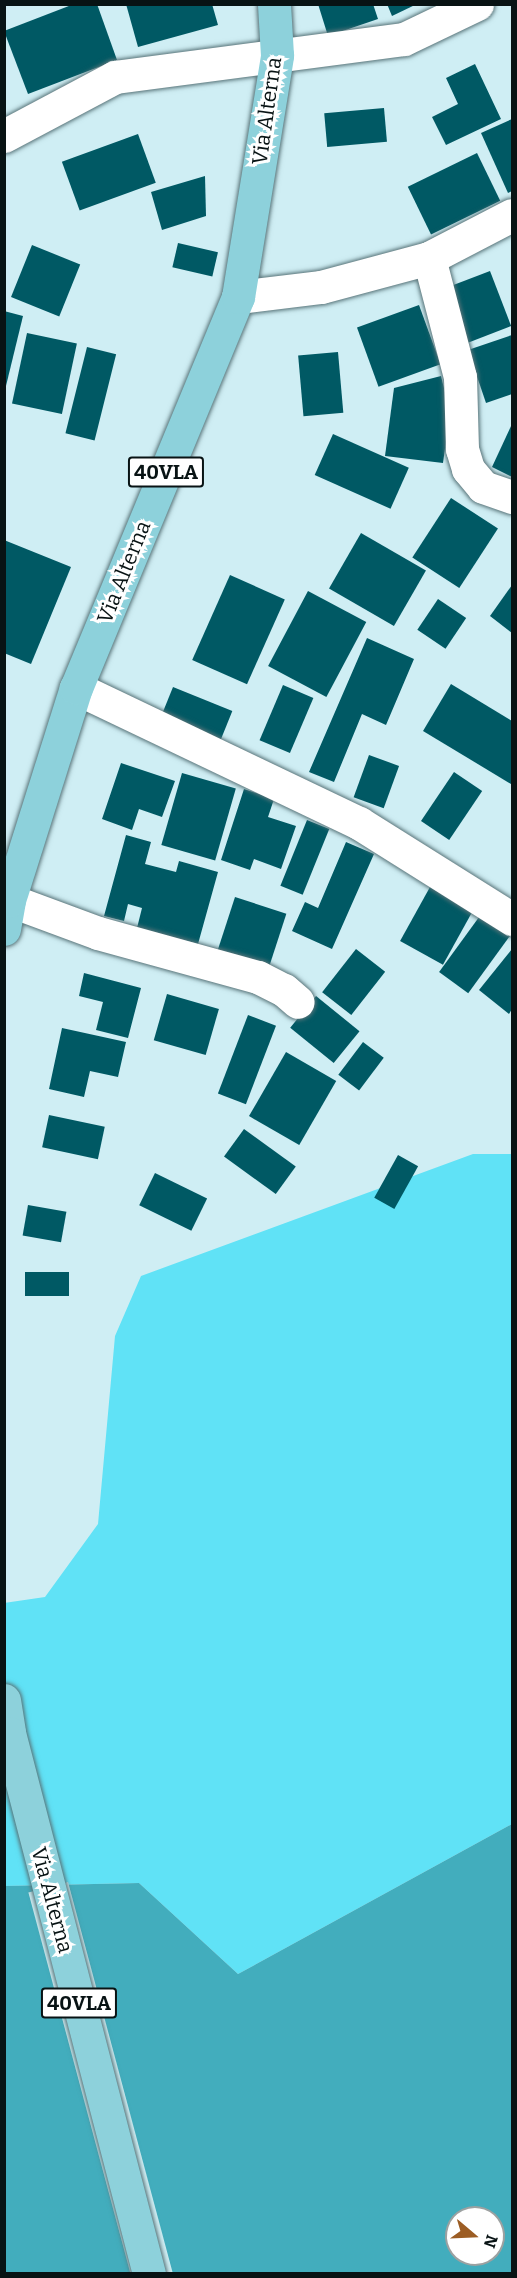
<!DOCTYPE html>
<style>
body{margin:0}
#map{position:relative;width:517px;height:2278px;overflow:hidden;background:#cfeef4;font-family:Bitter,serif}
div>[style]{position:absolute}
.green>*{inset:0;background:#60e2f6}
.water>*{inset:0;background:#42adbd}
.pier>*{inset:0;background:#cfeef4;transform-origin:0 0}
.building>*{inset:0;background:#005964;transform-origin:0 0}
.roads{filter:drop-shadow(0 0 2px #587479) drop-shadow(0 0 2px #587479)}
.street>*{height:33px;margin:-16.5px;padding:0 16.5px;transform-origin:16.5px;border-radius:16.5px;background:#fff}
.primary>*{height:33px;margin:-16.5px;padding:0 16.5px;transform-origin:16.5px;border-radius:16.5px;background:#8dd1db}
span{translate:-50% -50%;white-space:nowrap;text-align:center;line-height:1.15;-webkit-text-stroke:6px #fff;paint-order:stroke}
.shield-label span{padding:2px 4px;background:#fff;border:2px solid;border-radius:4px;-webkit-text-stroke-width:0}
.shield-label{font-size:20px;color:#081314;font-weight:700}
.street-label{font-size:21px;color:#081314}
.frame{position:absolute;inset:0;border:6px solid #081314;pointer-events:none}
.north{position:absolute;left:445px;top:2206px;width:60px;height:60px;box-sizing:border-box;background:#fff;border:2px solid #9ca1a1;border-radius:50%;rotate:109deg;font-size:16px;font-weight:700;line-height:24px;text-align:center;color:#081314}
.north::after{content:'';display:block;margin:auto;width:21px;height:27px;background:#9c5d24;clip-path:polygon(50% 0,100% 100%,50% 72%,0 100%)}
</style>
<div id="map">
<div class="green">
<div style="clip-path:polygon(473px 1154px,512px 1154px,512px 1824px,238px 1974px,139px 1883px,5px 1886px,4px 1603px,45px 1597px,98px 1524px,115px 1336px,141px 1276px)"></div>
</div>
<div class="water">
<div style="clip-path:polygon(evenodd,512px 1824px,512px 2273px,5px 2273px,4px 1886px,139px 1883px,238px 1974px,512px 1824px,457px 2218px,493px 2218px,493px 2254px,457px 2254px,457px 2218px)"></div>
</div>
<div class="pier">
<div style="left:68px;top:1882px;width:404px;height:41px;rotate:75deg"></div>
</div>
<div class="building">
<div style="clip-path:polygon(74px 4px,97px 4px,117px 60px,28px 94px,4px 31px)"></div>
<div style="clip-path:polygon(126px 4px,212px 4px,218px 25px,138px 47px)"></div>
<div style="clip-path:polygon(318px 4px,373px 4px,378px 19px,328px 36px)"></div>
<div style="clip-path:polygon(387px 4px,417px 4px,392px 16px)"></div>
<div style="clip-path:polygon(475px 64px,501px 119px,446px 145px,432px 117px,458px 104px,446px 78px)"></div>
<div style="left:384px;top:108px;width:34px;height:60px;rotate:85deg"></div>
<div style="clip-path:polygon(512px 119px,512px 191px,508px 193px,481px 133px)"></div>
<div style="left:138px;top:134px;width:52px;height:81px;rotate:70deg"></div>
<div style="left:477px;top:153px;width:53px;height:77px;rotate:64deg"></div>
<div style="clip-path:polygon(205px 176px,206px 216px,162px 230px,151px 192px)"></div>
<div style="left:178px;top:243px;width:41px;height:25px;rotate:13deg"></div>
<div style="left:32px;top:245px;width:52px;height:56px;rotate:22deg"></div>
<div style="left:490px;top:271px;width:59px;height:49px;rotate:69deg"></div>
<div style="left:419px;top:305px;width:63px;height:66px;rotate:70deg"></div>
<div style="clip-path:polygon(4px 311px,23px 316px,5px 390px,4px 389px)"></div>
<div style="left:27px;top:333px;width:51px;height:72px;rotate:12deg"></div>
<div style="clip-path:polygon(512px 335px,512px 394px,486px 403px,468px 350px)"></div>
<div style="left:87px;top:347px;width:30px;height:89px;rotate:14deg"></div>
<div style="left:338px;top:352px;width:61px;height:40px;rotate:85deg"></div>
<div style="clip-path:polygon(441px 376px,450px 413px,443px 463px,385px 456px,394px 388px)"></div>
<div style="clip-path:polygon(512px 424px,512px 477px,492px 467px)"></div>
<div style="left:333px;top:434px;width:83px;height:45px;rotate:24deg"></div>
<div style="left:451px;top:498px;width:56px;height:71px;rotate:33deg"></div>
<div style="left:361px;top:533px;width:75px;height:64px;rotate:30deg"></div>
<div style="clip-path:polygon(4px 540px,71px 567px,31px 664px,4px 653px)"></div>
<div style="left:230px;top:575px;width:60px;height:93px;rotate:24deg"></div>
<div style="clip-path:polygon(512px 585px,512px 633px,490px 616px)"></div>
<div style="left:308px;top:591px;width:66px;height:85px;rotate:28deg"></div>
<div style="left:438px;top:599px;width:34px;height:37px;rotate:34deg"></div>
<div style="clip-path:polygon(367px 638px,414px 659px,386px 725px,362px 714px,334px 782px,309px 772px)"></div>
<div style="clip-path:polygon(451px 684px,512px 721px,511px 784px,423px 731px)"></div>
<div style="left:283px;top:685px;width:33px;height:60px;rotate:23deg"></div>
<div style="left:173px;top:687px;width:64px;height:35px;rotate:22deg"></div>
<div style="left:369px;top:755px;width:32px;height:45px;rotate:20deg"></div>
<div style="clip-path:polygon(121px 763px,175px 781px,162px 817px,139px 809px,132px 830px,102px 819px)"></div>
<div style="left:454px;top:772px;width:34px;height:59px;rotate:34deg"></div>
<div style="left:182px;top:773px;width:56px;height:75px;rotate:16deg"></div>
<div style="clip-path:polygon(244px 789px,274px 799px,268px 817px,296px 826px,281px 869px,254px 859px,250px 870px,221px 860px)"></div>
<div style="left:307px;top:820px;width:24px;height:71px;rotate:22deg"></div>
<div style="clip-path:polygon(126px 835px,151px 842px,145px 864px,176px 872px,179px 861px,218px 872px,198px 944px,137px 928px,142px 908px,128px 904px,124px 921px,104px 916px)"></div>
<div style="clip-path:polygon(346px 842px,374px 854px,332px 949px,292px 931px,305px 902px,318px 908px)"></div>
<div style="left:435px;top:878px;width:49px;height:72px;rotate:29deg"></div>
<div style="left:235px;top:897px;width:54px;height:61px;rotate:18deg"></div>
<div style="left:482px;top:913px;width:36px;height:73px;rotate:36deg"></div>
<div style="left:356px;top:949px;width:37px;height:55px;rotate:38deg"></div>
<div style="clip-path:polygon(512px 949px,512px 1009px,509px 1014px,479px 990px)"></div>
<div style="clip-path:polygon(84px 973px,141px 988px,128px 1038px,96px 1030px,103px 1002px,79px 996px)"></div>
<div style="left:167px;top:994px;width:54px;height:48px;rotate:16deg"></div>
<div style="left:316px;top:996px;width:56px;height:41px;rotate:39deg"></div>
<div style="left:248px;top:1015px;width:30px;height:84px;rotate:21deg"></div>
<div style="clip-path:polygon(62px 1028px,126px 1042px,118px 1077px,90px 1071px,84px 1097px,49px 1089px)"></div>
<div style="left:363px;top:1042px;width:26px;height:41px;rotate:37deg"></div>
<div style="left:286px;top:1052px;width:58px;height:74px;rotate:30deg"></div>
<div style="left:49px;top:1115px;width:57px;height:33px;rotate:12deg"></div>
<div style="left:244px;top:1129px;width:64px;height:34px;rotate:36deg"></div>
<div style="left:398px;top:1155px;width:23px;height:49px;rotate:29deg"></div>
<div style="left:155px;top:1173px;width:58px;height:36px;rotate:26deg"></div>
<div style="left:28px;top:1205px;width:39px;height:31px;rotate:10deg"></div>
<div style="left:25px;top:1272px;width:44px;height:24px"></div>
</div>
<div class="roads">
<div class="street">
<div style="left:4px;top:136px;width:126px;rotate:-28deg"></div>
<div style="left:115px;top:77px;width:291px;rotate:-7.5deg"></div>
<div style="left:404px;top:39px;width:81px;rotate:-25.6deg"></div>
<div style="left:429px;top:258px;width:123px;rotate:75.4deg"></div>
<div style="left:460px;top:377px;width:72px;rotate:88.4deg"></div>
<div style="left:462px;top:449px;width:21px;rotate:73deg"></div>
<div style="left:468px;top:469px;width:23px;rotate:50deg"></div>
<div style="left:483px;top:487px;width:31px;rotate:19deg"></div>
<div style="left:238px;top:297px;width:84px;rotate:-6.9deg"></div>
<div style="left:321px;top:287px;width:112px;rotate:-15deg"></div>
<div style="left:429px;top:258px;width:93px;rotate:-27.4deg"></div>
<div style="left:76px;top:688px;width:314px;rotate:25.5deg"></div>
<div style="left:359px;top:823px;width:181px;rotate:32.1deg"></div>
<div style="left:9px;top:900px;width:95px;rotate:20.3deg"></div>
<div style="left:98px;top:933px;width:166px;rotate:15.4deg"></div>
<div style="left:258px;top:977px;width:29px;rotate:27deg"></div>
<div style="left:284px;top:990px;width:18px;rotate:41deg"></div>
</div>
<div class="primary">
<div style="left:4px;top:929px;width:29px;rotate:-80deg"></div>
<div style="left:9px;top:900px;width:222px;rotate:-72.5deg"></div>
<div style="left:76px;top:688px;width:423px;rotate:-67.5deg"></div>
<div style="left:238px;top:297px;width:245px;rotate:-80.8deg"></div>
<div style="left:277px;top:55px;width:51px;rotate:-93.4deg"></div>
<div style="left:4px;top:1700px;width:33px;rotate:81deg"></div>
<div style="left:9px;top:1733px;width:559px;rotate:75.49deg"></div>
</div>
</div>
<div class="shield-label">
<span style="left:166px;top:472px">40VLA</span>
<span style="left:79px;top:2003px">40VLA</span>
</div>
<div class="street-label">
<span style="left:267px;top:111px;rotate:-82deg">Via Alterna</span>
<span style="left:124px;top:572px;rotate:-68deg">Via Alterna</span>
<span style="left:52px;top:1900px;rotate:75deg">Via Alterna</span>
</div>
<div class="frame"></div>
<div class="north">N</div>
</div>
